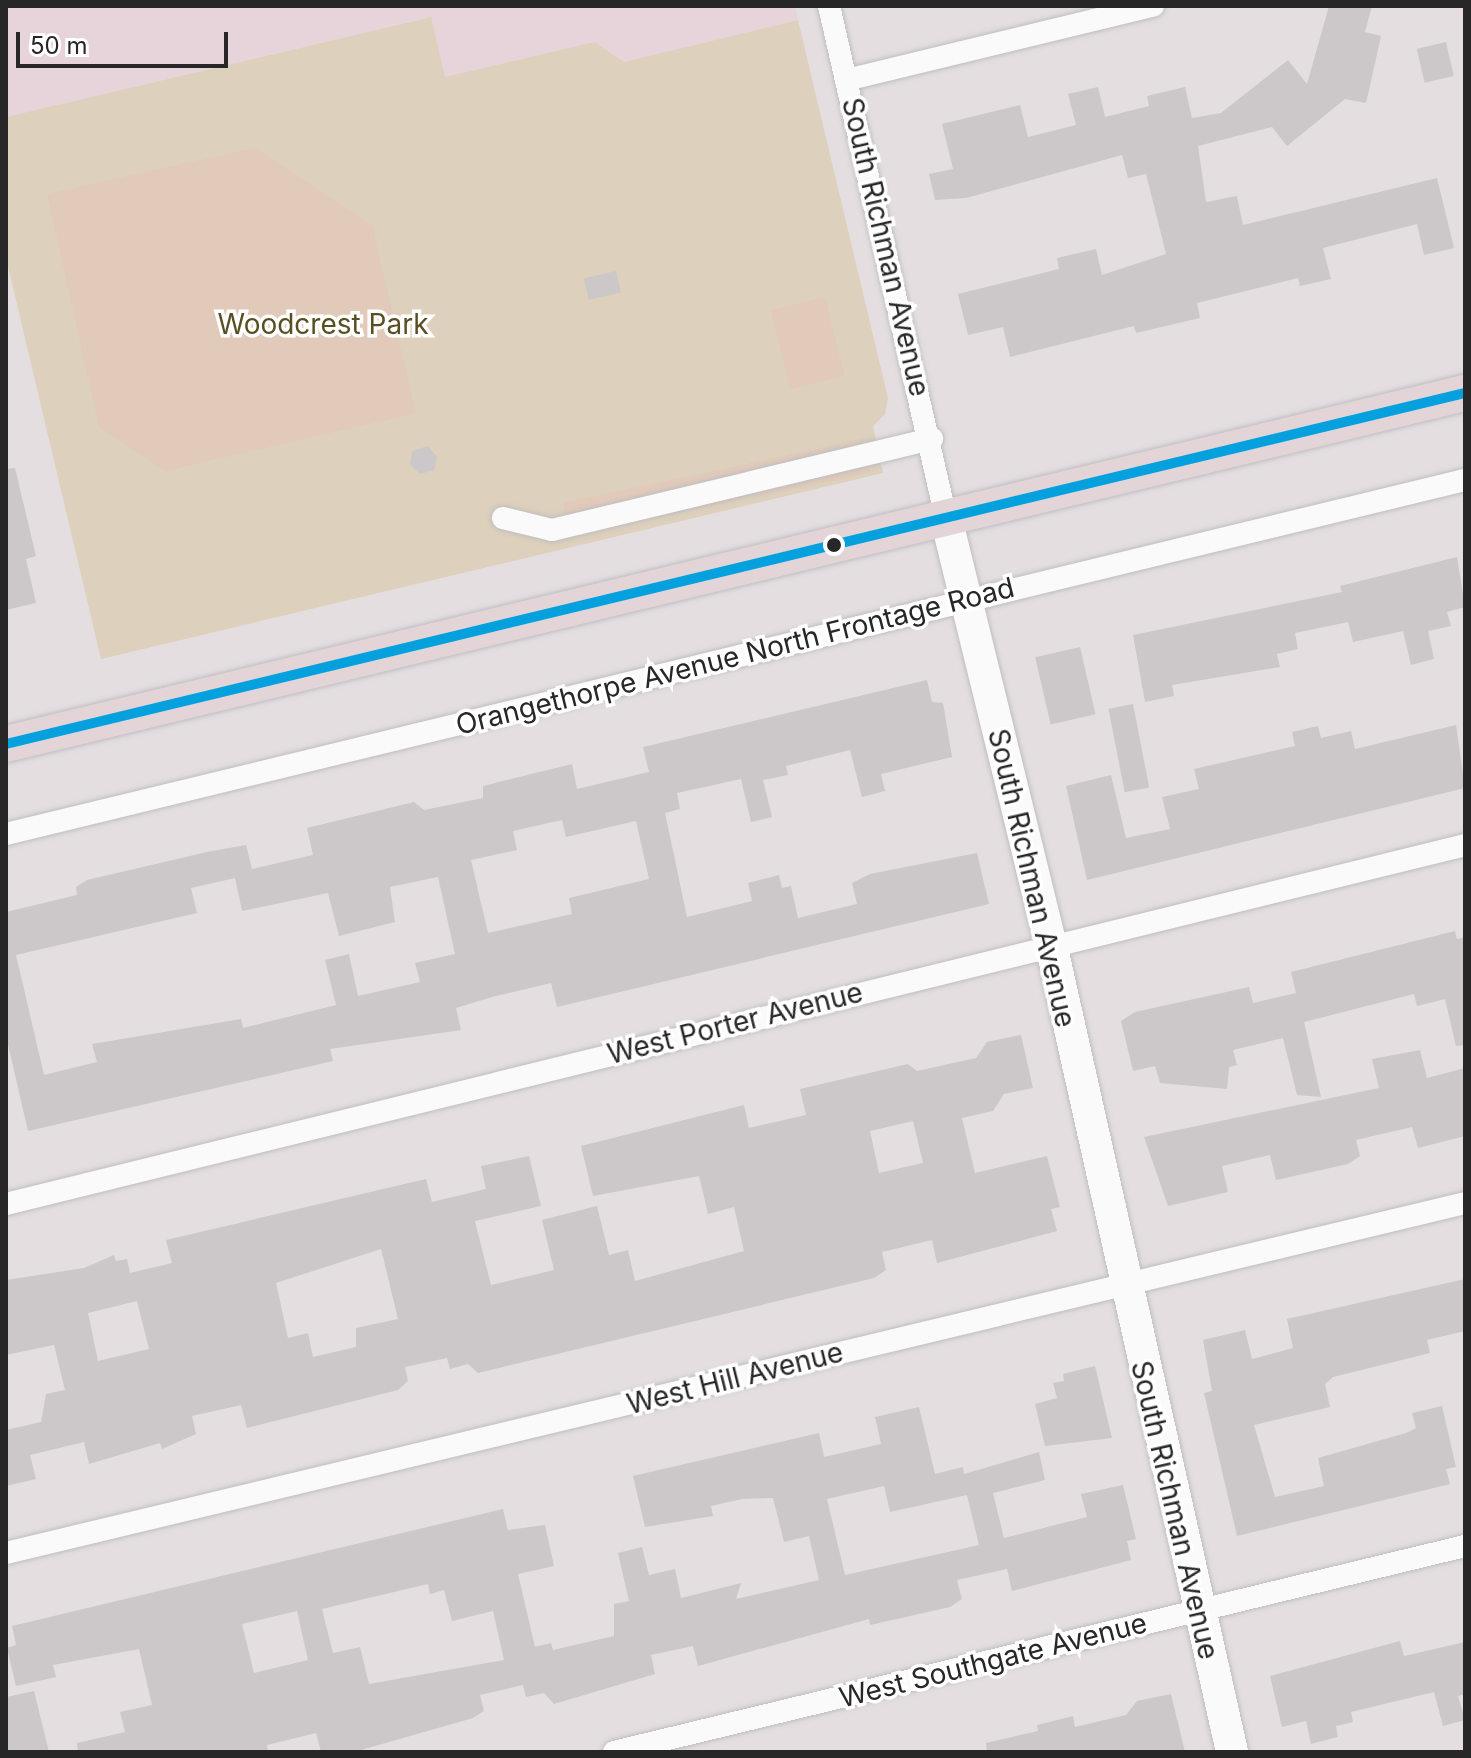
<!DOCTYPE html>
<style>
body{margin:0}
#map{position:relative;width:1471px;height:1758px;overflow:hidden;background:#e4dee1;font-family:Inter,sans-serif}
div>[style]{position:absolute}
.education>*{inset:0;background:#e6d4da}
.green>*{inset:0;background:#ddd0bc}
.pitch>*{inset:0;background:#e1caba;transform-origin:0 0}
.building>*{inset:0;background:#ccc7c9;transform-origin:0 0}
.roads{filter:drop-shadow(0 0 2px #bfbec0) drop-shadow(0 0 2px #bfbec0)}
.street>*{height:22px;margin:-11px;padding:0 11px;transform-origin:11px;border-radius:11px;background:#fbfafa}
.secondary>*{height:32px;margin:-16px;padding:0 16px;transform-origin:16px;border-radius:16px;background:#fbfafa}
.primary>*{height:36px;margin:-18px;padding:0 18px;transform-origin:18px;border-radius:18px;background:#e3d4d8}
.bus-1>*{height:10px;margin:-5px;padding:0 5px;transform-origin:5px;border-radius:5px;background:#04a1de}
.dots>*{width:22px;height:22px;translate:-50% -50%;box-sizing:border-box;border:4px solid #fff;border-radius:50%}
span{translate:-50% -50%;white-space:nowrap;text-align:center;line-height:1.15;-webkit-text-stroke:7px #fff;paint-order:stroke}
.street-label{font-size:28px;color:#272727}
.park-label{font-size:28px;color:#594f22}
.frame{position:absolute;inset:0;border:8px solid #272727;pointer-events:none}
.scale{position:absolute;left:16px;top:32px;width:212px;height:36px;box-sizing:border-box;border:4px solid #272727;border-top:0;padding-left:10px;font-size:24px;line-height:28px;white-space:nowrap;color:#272727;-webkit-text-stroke:6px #fff;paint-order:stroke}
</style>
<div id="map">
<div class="education">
<div style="clip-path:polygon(6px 6px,795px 6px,798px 20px,624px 62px,593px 42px,445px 77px,430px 17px,6px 117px)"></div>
</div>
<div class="green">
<div style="clip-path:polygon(431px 17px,445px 77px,594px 42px,624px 62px,798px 20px,888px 398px,885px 414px,873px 426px,883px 473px,101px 659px,6px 258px,6px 117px)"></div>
</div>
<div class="pitch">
<div style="clip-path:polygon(255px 148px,372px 225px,416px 413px,165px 471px,99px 427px,47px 194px)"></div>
<div style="left:825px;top:297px;width:81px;height:56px;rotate:76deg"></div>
<div style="left:864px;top:439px;width:34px;height:308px;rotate:78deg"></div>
</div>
<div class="building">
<div style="clip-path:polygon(1329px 6px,1372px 6px,1365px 32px,1381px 36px,1366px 103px,1345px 99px,1287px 146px,1272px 127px,1198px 146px,1206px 202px,1237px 196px,1243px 225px,1437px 178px,1454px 248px,1424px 255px,1417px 224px,1323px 248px,1331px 279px,1300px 286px,1298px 278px,1197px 303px,1200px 318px,1136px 333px,1134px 326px,1010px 357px,1003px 327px,968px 335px,958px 294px,1059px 269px,1057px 258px,1096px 249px,1102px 275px,1166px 254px,1146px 174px,1128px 178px,1122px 155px,966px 198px,935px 200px,929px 174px,953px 169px,942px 124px,1020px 105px,1028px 137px,1076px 125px,1068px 94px,1098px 87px,1105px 117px,1149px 106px,1147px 96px,1185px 87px,1192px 118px,1221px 113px,1288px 60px,1307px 84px)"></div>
<div style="left:1446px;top:42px;width:35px;height:30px;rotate:77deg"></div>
<div style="left:616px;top:271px;width:22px;height:33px;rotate:77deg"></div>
<div style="clip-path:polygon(428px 446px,437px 457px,434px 470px,420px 474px,410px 464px,412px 451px)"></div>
<div style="clip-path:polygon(15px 468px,36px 556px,26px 559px,36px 603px,6px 610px,6px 469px)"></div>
<div style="clip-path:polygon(1457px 557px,1465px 607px,1447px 612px,1451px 626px,1428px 631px,1434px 659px,1411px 665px,1403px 631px,1353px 642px,1348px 622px,1295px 633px,1298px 649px,1277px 654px,1280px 667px,1172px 685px,1174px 696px,1145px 702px,1133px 635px,1342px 592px,1340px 586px)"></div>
<div style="left:1080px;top:647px;width:69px;height:46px;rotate:77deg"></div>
<div style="clip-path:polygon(evenodd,927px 680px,932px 702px,943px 703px,952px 757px,881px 774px,885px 791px,862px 797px,850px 750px,786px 766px,788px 775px,763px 780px,772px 817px,751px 822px,741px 779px,677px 793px,680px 809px,665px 813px,687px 917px,752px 901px,748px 883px,779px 875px,782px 888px,791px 886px,798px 918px,857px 904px,852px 883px,870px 874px,977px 853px,989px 904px,557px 1007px,551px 983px,492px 997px,456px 1008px,461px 1030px,330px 1049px,333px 1061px,28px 1131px,6px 1036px,6px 912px,77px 895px,76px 887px,87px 880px,207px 852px,246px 845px,252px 869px,313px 855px,307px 828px,414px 802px,424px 810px,483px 798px,483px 786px,572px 764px,577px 789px,649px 772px,643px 747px,927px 680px,562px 820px,566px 837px,636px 821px,649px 879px,569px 898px,572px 914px,488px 933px,471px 860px,517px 850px,513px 831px,562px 820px,927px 680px,438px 877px,455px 954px,415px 963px,420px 982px,358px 996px,349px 954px,325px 960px,336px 1005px,243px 1028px,241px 1019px,92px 1044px,97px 1062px,44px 1075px,16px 955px,197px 913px,191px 888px,235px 878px,242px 911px,328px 893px,339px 936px,395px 922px,390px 887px,438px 877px)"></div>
<div style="left:1133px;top:704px;width:85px;height:25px;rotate:79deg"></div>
<div style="clip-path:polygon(1456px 725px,1465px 788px,1087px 880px,1066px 786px,1111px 775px,1126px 838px,1170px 829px,1162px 797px,1199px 789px,1194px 769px,1295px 746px,1292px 732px,1318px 726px,1321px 738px,1351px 731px,1355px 749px)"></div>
<div style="clip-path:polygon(1455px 931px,1457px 939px,1465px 937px,1465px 1045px,1456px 1046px,1445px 999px,1417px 1006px,1414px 994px,1304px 1022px,1321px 1097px,1297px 1095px,1283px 1038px,1233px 1050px,1237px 1065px,1229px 1067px,1227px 1089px,1160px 1083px,1155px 1066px,1133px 1071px,1121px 1021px,1135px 1012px,1249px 987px,1253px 1003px,1296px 993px,1291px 972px)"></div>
<div style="clip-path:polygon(evenodd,1021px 1035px,1033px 1088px,1004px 1094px,993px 1111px,962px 1118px,975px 1173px,1047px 1156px,1060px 1207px,1051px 1209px,1057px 1231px,937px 1263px,932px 1240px,882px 1252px,886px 1270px,874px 1278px,478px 1373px,468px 1364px,450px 1369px,447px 1358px,405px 1367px,408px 1381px,398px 1390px,247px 1428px,241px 1405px,192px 1416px,196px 1434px,162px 1449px,160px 1443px,89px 1464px,84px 1442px,30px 1455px,36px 1479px,6px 1486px,6px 1430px,41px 1422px,46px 1394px,65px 1390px,54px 1345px,6px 1355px,6px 1280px,84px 1268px,114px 1255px,116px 1261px,127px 1259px,130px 1273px,172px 1263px,166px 1240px,426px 1179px,432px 1202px,486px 1189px,481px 1166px,529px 1156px,541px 1206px,475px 1221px,491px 1285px,554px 1270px,542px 1220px,597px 1206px,609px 1255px,628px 1250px,635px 1281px,744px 1251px,734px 1207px,708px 1214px,699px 1176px,593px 1196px,581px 1146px,744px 1105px,749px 1128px,806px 1115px,800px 1089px,908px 1064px,917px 1071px,976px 1058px,987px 1042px,1021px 1035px,913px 1121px,923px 1163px,879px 1173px,870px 1131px,913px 1121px,1021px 1035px,381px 1249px,398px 1319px,356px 1328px,356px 1347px,313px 1357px,308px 1333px,288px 1338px,276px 1283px,381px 1249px,1021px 1035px,137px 1301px,149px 1349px,98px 1361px,88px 1313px,137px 1301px)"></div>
<div style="clip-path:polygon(1420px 1050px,1427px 1078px,1465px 1068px,1465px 1136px,1418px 1148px,1412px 1127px,1356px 1140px,1360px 1156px,1348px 1164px,1276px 1180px,1270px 1155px,1222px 1166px,1228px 1192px,1168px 1206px,1144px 1137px,1379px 1088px,1372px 1059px)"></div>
<div style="clip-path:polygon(1465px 1279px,1465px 1331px,1427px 1340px,1430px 1353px,1333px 1377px,1325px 1384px,1330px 1407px,1254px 1425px,1275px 1497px,1324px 1486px,1318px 1458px,1406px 1433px,1416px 1428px,1412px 1413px,1442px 1406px,1456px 1467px,1446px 1469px,1450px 1484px,1237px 1536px,1204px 1393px,1212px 1391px,1203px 1340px,1245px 1330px,1252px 1359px,1293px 1348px,1287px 1319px)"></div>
<div style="clip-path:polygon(1095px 1366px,1112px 1438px,1045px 1446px,1035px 1404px,1057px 1398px,1053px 1383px,1064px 1381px,1063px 1374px)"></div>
<div style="clip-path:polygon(evenodd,919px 1407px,935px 1474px,963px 1467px,964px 1474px,1039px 1452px,1045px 1480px,993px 1493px,1004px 1538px,1087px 1517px,1081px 1494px,1123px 1485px,1136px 1539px,1127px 1541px,1131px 1560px,1012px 1591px,1007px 1569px,957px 1580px,962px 1599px,950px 1607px,870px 1625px,869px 1619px,698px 1666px,693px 1646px,651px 1655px,655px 1674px,554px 1704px,544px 1693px,526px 1697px,523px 1685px,480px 1695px,484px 1711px,473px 1718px,354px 1752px,321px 1752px,316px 1733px,267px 1745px,268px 1752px,78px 1752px,77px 1743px,125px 1732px,120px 1712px,152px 1705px,139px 1649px,53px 1665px,56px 1677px,16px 1686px,7px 1648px,16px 1645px,12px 1626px,503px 1509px,508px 1530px,545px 1525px,554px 1566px,518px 1574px,535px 1647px,551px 1643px,553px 1650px,614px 1636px,614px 1604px,629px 1601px,618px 1553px,642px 1547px,649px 1575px,675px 1569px,681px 1598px,741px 1583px,736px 1599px,819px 1580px,809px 1536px,784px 1542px,773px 1498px,742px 1499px,711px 1506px,713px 1516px,645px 1527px,633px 1476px,819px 1433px,824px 1457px,881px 1444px,875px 1417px,919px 1407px,884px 1486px,890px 1512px,967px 1495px,979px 1545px,845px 1575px,827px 1499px,884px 1486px,919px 1407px,428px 1584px,430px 1594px,444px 1590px,452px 1621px,493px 1611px,504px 1660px,369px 1684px,360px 1647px,333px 1653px,322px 1609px,428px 1584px,919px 1407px,297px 1611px,308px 1660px,254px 1673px,242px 1624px,297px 1611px)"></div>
<div style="clip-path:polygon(1400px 1641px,1404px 1656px,1465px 1642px,1465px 1694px,1458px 1696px,1465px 1720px,1443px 1726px,1434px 1692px,1351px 1712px,1353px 1722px,1336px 1726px,1338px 1737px,1311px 1744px,1306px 1721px,1282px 1727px,1270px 1676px)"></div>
<div style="clip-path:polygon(34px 1691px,49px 1752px,6px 1752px,6px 1697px)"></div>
<div style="clip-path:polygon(1171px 1694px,1185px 1752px,987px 1752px,986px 1743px,1038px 1731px,1037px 1725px,1073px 1716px,1075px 1727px,1126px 1715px,1137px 1701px)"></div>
</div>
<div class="roads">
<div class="street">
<div style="left:829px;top:6px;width:525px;rotate:77.13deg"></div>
<div style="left:846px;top:80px;width:316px;rotate:-13.6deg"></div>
<div style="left:503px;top:518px;width:50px;rotate:13.8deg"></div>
<div style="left:552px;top:530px;width:391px;rotate:-13.5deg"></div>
<div style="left:6px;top:834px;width:1501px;rotate:-13.64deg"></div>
<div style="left:6px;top:1204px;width:1503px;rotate:-13.82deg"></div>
<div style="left:6px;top:1553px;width:1500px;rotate:-13.49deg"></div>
<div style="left:614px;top:1752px;width:876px;rotate:-13.61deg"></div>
</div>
<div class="secondary">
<div style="left:946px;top:518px;width:439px;rotate:76.2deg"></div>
<div style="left:1051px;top:944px;width:828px;rotate:77.37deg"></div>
</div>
<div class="primary">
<div style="left:6px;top:744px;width:1501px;rotate:-13.53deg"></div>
</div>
</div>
<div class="bus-1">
<div style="left:6px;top:744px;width:1501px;rotate:-13.53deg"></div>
</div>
<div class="dots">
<div style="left:834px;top:545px;background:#272727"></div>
</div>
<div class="street-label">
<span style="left:886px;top:247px;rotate:77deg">South Richman Avenue</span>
<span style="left:735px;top:656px;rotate:-14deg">Orangethorpe Avenue North Frontage Road</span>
<span style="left:1032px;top:878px;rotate:77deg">South Richman Avenue</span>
<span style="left:735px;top:1023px;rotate:-14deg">West Porter Avenue</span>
<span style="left:735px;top:1378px;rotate:-14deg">West Hill Avenue</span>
<span style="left:1175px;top:1510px;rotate:77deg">South Richman Avenue</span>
<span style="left:993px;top:1660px;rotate:-14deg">West Southgate Avenue</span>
</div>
<div class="park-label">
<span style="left:323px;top:324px">Woodcrest Park</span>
</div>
<div class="frame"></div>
<div class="scale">50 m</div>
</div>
